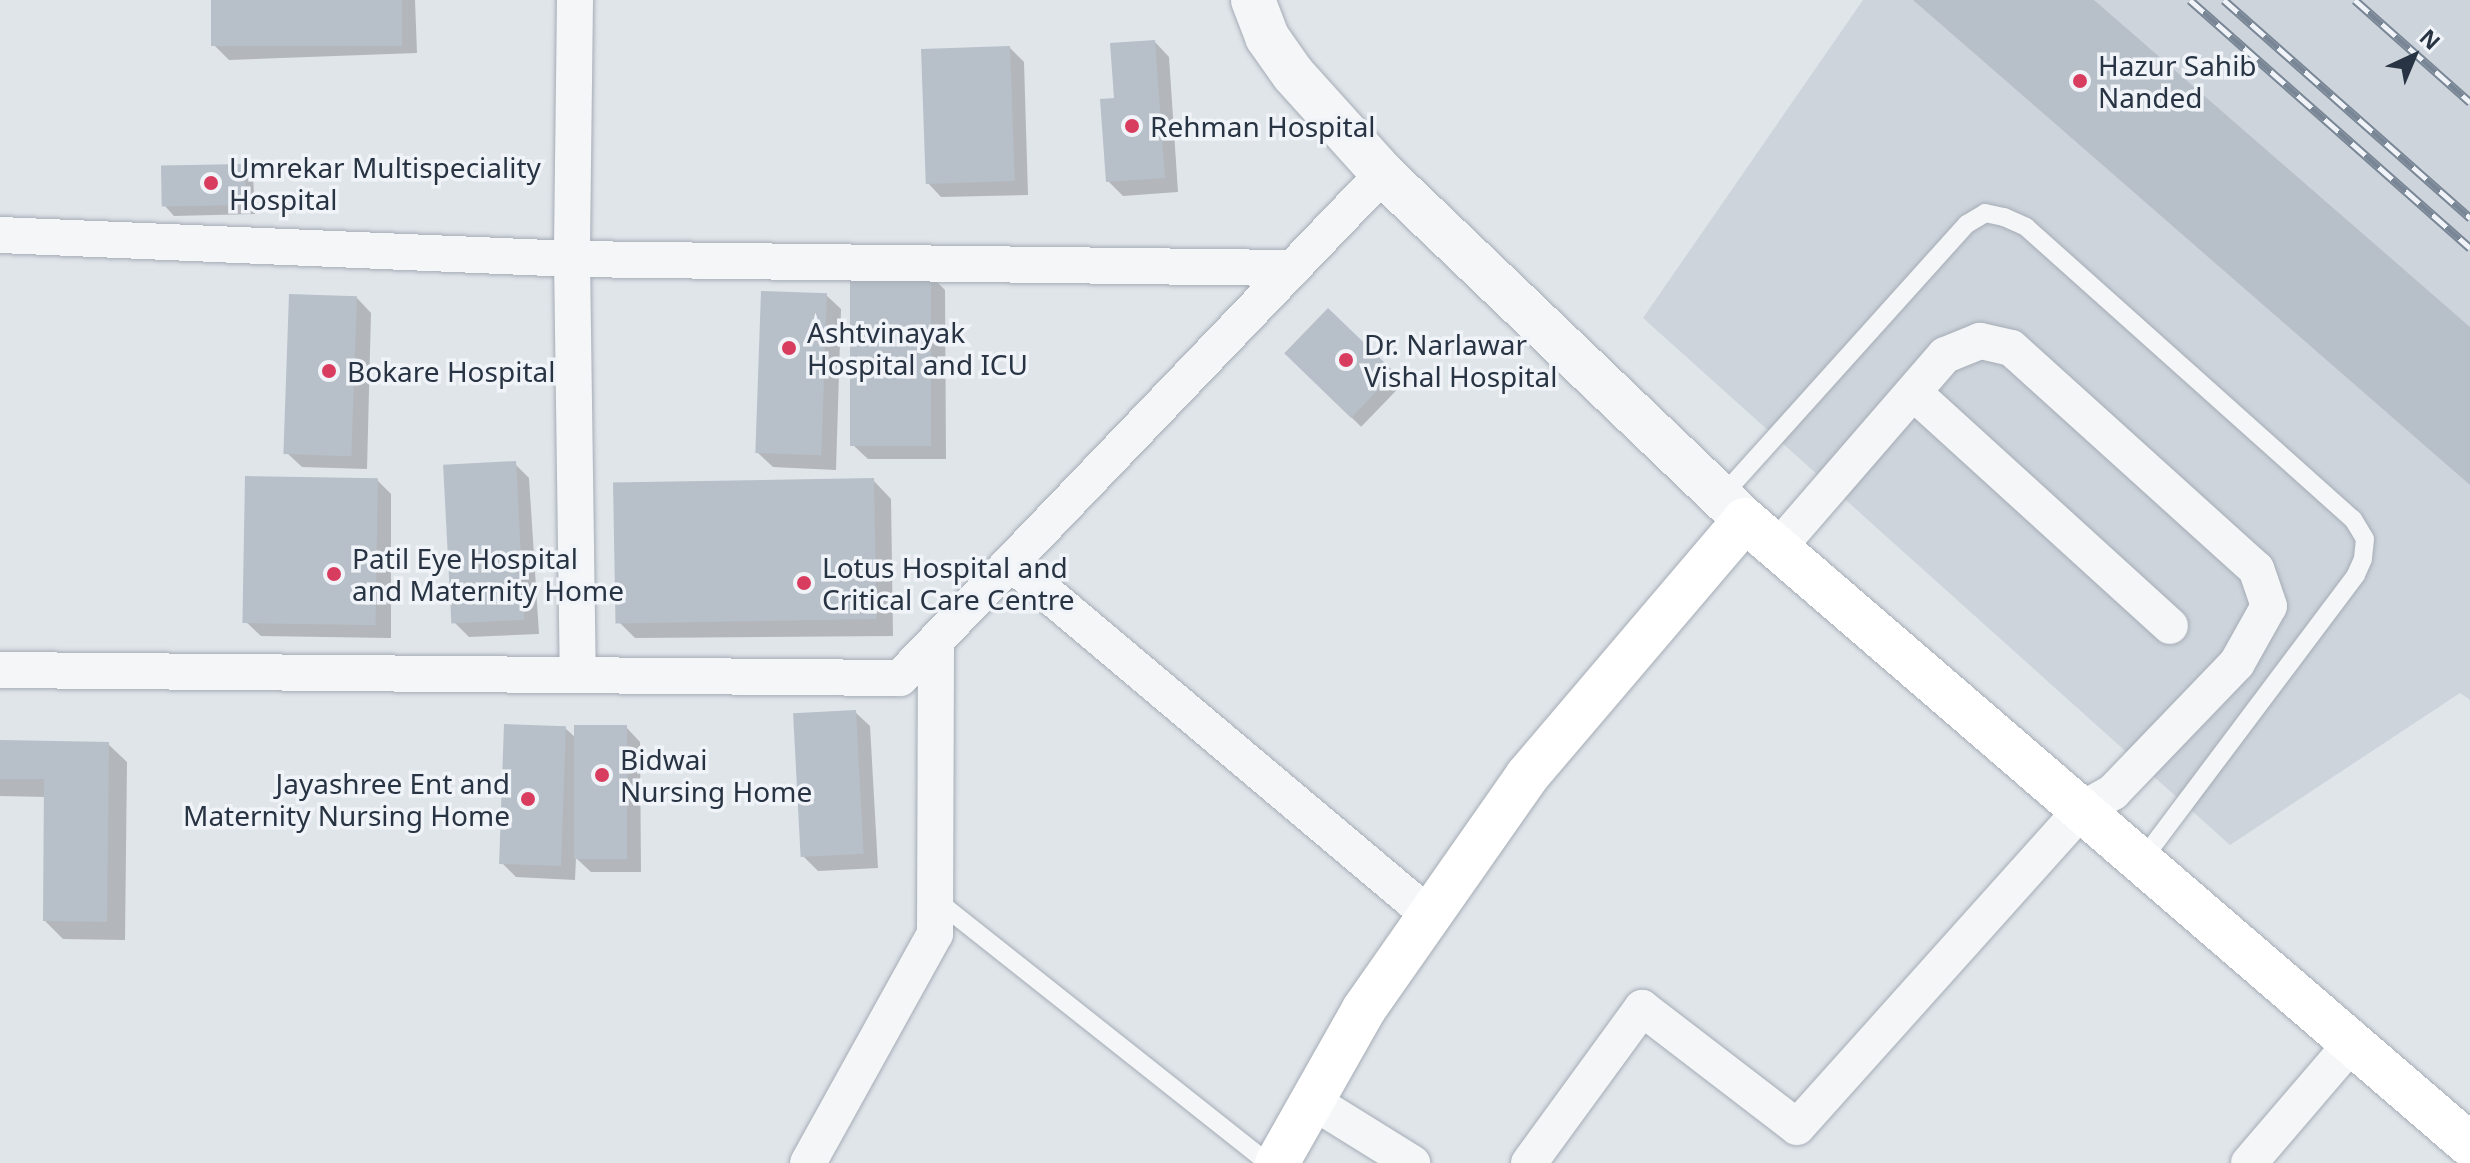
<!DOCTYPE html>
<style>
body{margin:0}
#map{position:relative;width:2470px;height:1163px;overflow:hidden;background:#e0e5ea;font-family:"Noto Sans",sans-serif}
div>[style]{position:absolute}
.built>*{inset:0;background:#ced4dc}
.shadow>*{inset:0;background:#0003;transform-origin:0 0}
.building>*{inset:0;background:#b7bfc8;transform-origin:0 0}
.roads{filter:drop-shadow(0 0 2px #a5acb5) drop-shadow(0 0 2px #a5acb5)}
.service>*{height:18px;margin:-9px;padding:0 9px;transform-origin:9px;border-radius:9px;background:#f4f6f8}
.minor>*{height:36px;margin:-18px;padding:0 18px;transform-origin:18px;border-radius:18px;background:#f4f6f8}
.tertiary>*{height:44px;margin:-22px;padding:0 22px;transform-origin:22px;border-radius:22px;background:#f4f6f8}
.secondary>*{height:44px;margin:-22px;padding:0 22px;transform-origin:22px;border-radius:22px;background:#fff}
.rail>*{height:9px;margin-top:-4.5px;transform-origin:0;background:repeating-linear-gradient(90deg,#f0f4f8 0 18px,#798695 0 36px);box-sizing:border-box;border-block:2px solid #798695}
.dots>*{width:22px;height:22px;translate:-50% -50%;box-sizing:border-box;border:4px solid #f0f4f8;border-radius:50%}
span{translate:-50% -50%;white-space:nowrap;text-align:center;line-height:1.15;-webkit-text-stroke:7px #f0f4f8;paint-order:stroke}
.poi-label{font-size:28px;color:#283443}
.left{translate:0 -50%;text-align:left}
.right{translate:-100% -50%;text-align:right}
.north{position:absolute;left:2374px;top:16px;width:80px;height:80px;-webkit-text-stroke:6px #f0f4f8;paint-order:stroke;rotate:44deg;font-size:22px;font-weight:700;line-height:32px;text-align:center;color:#283443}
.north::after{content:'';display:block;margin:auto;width:28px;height:36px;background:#283443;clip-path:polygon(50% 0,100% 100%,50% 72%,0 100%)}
</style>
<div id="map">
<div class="built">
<div style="clip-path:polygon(1863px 0,2470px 0,2470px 700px,2460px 693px,2230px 845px,1643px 318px)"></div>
</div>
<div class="shadow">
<div style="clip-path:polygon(213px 0,415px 0,417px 53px,229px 60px,214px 45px)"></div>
<div style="clip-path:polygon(1155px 42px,1169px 57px,1178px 192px,1123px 196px,1108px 181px,1116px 100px)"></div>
<div style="clip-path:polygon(1010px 48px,1024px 62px,1028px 195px,941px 197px,927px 182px)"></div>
<div style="clip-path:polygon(244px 166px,253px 176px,255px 214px,174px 216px,165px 206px)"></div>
<div style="clip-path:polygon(930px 275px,945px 290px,946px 459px,868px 459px,853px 445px)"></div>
<div style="clip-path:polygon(826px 295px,841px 309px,836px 470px,773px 467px,758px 453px)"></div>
<div style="clip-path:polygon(357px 298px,371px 313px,367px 469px,302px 467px,287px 453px)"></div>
<div style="left:1328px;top:310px;width:105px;height:61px;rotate:44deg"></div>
<div style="clip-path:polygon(515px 464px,529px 478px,539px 634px,469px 637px,455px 623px)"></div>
<div style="clip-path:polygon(377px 480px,391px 494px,391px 638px,261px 636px,246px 622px)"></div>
<div style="clip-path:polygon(873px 480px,891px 499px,893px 636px,635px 638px,616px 619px)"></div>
<div style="clip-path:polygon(855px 712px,870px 726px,878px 868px,818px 871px,803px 856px)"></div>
<div style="clip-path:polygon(626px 727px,640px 742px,641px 872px,591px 872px,576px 858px,575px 880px,516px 877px,502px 863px,565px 728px,576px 738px)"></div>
<div style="clip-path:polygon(0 742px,108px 744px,127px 762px,125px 940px,63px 939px,45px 921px,46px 797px,0 796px)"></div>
</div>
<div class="building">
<div style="left:211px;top:0;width:191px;height:46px"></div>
<div style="clip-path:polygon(1913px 0,2094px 0,2470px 327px,2470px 485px)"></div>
<div style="clip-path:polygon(1155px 40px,1165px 178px,1106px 182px,1100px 99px,1114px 98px,1110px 43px)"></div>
<div style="left:1010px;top:46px;width:135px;height:89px;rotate:88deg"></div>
<div style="left:245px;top:164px;width:41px;height:84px;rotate:89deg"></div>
<div style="left:850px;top:273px;width:81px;height:173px"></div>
<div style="left:761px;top:291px;width:66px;height:162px;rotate:2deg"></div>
<div style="left:289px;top:294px;width:68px;height:160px;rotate:2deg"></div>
<div style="left:1328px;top:308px;width:93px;height:63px;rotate:44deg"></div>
<div style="left:516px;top:461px;width:159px;height:73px;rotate:87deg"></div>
<div style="left:245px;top:476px;width:133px;height:147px;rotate:1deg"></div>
<div style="left:874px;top:478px;width:141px;height:261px;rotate:89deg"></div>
<div style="left:856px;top:710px;width:144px;height:63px;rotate:87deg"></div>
<div style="left:504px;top:724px;width:62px;height:140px;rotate:2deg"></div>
<div style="left:574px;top:725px;width:53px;height:134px"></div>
<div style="clip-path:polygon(0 740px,109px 742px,107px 922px,43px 921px,44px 779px,0 779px)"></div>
</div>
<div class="roads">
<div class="service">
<div style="left:1721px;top:497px;width:367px;rotate:-48deg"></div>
<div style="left:1967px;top:224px;width:21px;rotate:-31deg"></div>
<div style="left:1985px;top:213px;width:19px;rotate:12deg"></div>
<div style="left:2004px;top:217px;width:24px;rotate:24deg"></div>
<div style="left:2026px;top:227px;width:438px;rotate:41.8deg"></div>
<div style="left:2353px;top:519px;width:23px;rotate:59deg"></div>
<div style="left:2365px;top:539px;width:20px;rotate:96deg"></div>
<div style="left:2363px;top:559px;width:17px;rotate:114deg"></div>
<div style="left:2356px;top:575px;width:358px;rotate:126.9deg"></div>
<div style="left:935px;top:899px;width:425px;rotate:38.4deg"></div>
</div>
<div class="minor">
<div style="left:575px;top:0;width:259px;rotate:90.7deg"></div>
<div style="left:572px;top:259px;width:721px;rotate:0.72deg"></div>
<div style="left:0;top:235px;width:573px;rotate:2.4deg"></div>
<div style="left:572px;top:259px;width:416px;rotate:89.2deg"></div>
<div style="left:1914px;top:393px;width:346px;rotate:42.3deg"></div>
<div style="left:1011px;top:563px;width:546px;rotate:40.1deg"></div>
<div style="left:0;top:670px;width:900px;rotate:0.51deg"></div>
<div style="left:900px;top:678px;width:698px;rotate:-46.22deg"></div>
<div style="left:1312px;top:1101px;width:118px;rotate:31.8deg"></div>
<div style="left:808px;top:1163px;width:262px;rotate:-61deg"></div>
<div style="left:935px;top:934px;width:293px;rotate:-89.8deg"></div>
<div style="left:1529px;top:1163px;width:192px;rotate:-53.9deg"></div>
<div style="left:1642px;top:1008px;width:195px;rotate:37.5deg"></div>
<div style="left:1797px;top:1127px;width:426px;rotate:-48.1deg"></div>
<div style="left:2081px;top:810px;width:37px;rotate:-29deg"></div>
<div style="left:2113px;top:792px;width:179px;rotate:-46.1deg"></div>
<div style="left:2237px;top:663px;width:65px;rotate:-60.7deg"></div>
<div style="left:2269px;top:606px;width:39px;rotate:-109deg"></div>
<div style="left:2256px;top:569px;width:330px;rotate:-137.9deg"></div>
<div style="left:2011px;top:348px;width:32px;rotate:-167deg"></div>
<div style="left:1980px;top:341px;width:38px;rotate:158deg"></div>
<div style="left:1945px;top:355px;width:255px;rotate:130.9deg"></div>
<div style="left:2249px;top:1163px;width:158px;rotate:-49.4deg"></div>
</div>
<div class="tertiary">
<div style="left:1253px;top:0;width:40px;rotate:69deg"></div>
<div style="left:1267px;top:37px;width:45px;rotate:54.9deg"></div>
<div style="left:1293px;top:74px;width:135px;rotate:48deg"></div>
<div style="left:1383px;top:174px;width:501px;rotate:43.71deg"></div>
</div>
<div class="secondary">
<div style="left:1277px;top:1163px;width:177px;rotate:-60.5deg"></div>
<div style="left:1364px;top:1009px;width:284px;rotate:-55deg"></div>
<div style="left:1527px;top:776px;width:336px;rotate:-49.6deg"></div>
<div style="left:1745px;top:520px;width:957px;rotate:40.76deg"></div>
</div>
</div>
<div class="rail">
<div style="left:2190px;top:0;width:374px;rotate:41.5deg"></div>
<div style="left:2224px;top:0;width:329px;rotate:41.5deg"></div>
<div style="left:2355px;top:0;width:154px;rotate:41.6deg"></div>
</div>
<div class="dots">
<div style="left:2080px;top:81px;background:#d83d60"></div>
<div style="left:1132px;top:126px;background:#d83d60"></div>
<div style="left:211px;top:183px;background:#d83d60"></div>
<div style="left:789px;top:348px;background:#d83d60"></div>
<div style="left:1346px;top:360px;background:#d83d60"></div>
<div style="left:329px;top:371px;background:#d83d60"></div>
<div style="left:334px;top:574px;background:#d83d60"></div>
<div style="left:804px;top:583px;background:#d83d60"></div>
<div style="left:602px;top:775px;background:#d83d60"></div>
<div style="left:528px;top:799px;background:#d83d60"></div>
</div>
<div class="poi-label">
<span class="left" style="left:2098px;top:81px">Hazur Sahib<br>Nanded</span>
<span class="left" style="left:1150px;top:126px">Rehman Hospital</span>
<span class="left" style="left:229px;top:183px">Umrekar Multispeciality<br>Hospital</span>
<span class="left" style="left:807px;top:348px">Ashtvinayak<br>Hospital and ICU</span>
<span class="left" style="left:1364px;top:360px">Dr. Narlawar<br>Vishal Hospital</span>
<span class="left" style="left:347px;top:371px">Bokare Hospital</span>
<span class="left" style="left:352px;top:574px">Patil Eye Hospital<br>and Maternity Home</span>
<span class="left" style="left:822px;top:583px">Lotus Hospital and<br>Critical Care Centre</span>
<span class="left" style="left:620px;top:775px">Bidwai<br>Nursing Home</span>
<span class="right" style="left:510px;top:799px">Jayashree Ent and<br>Maternity Nursing Home</span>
</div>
<div class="north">N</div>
</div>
